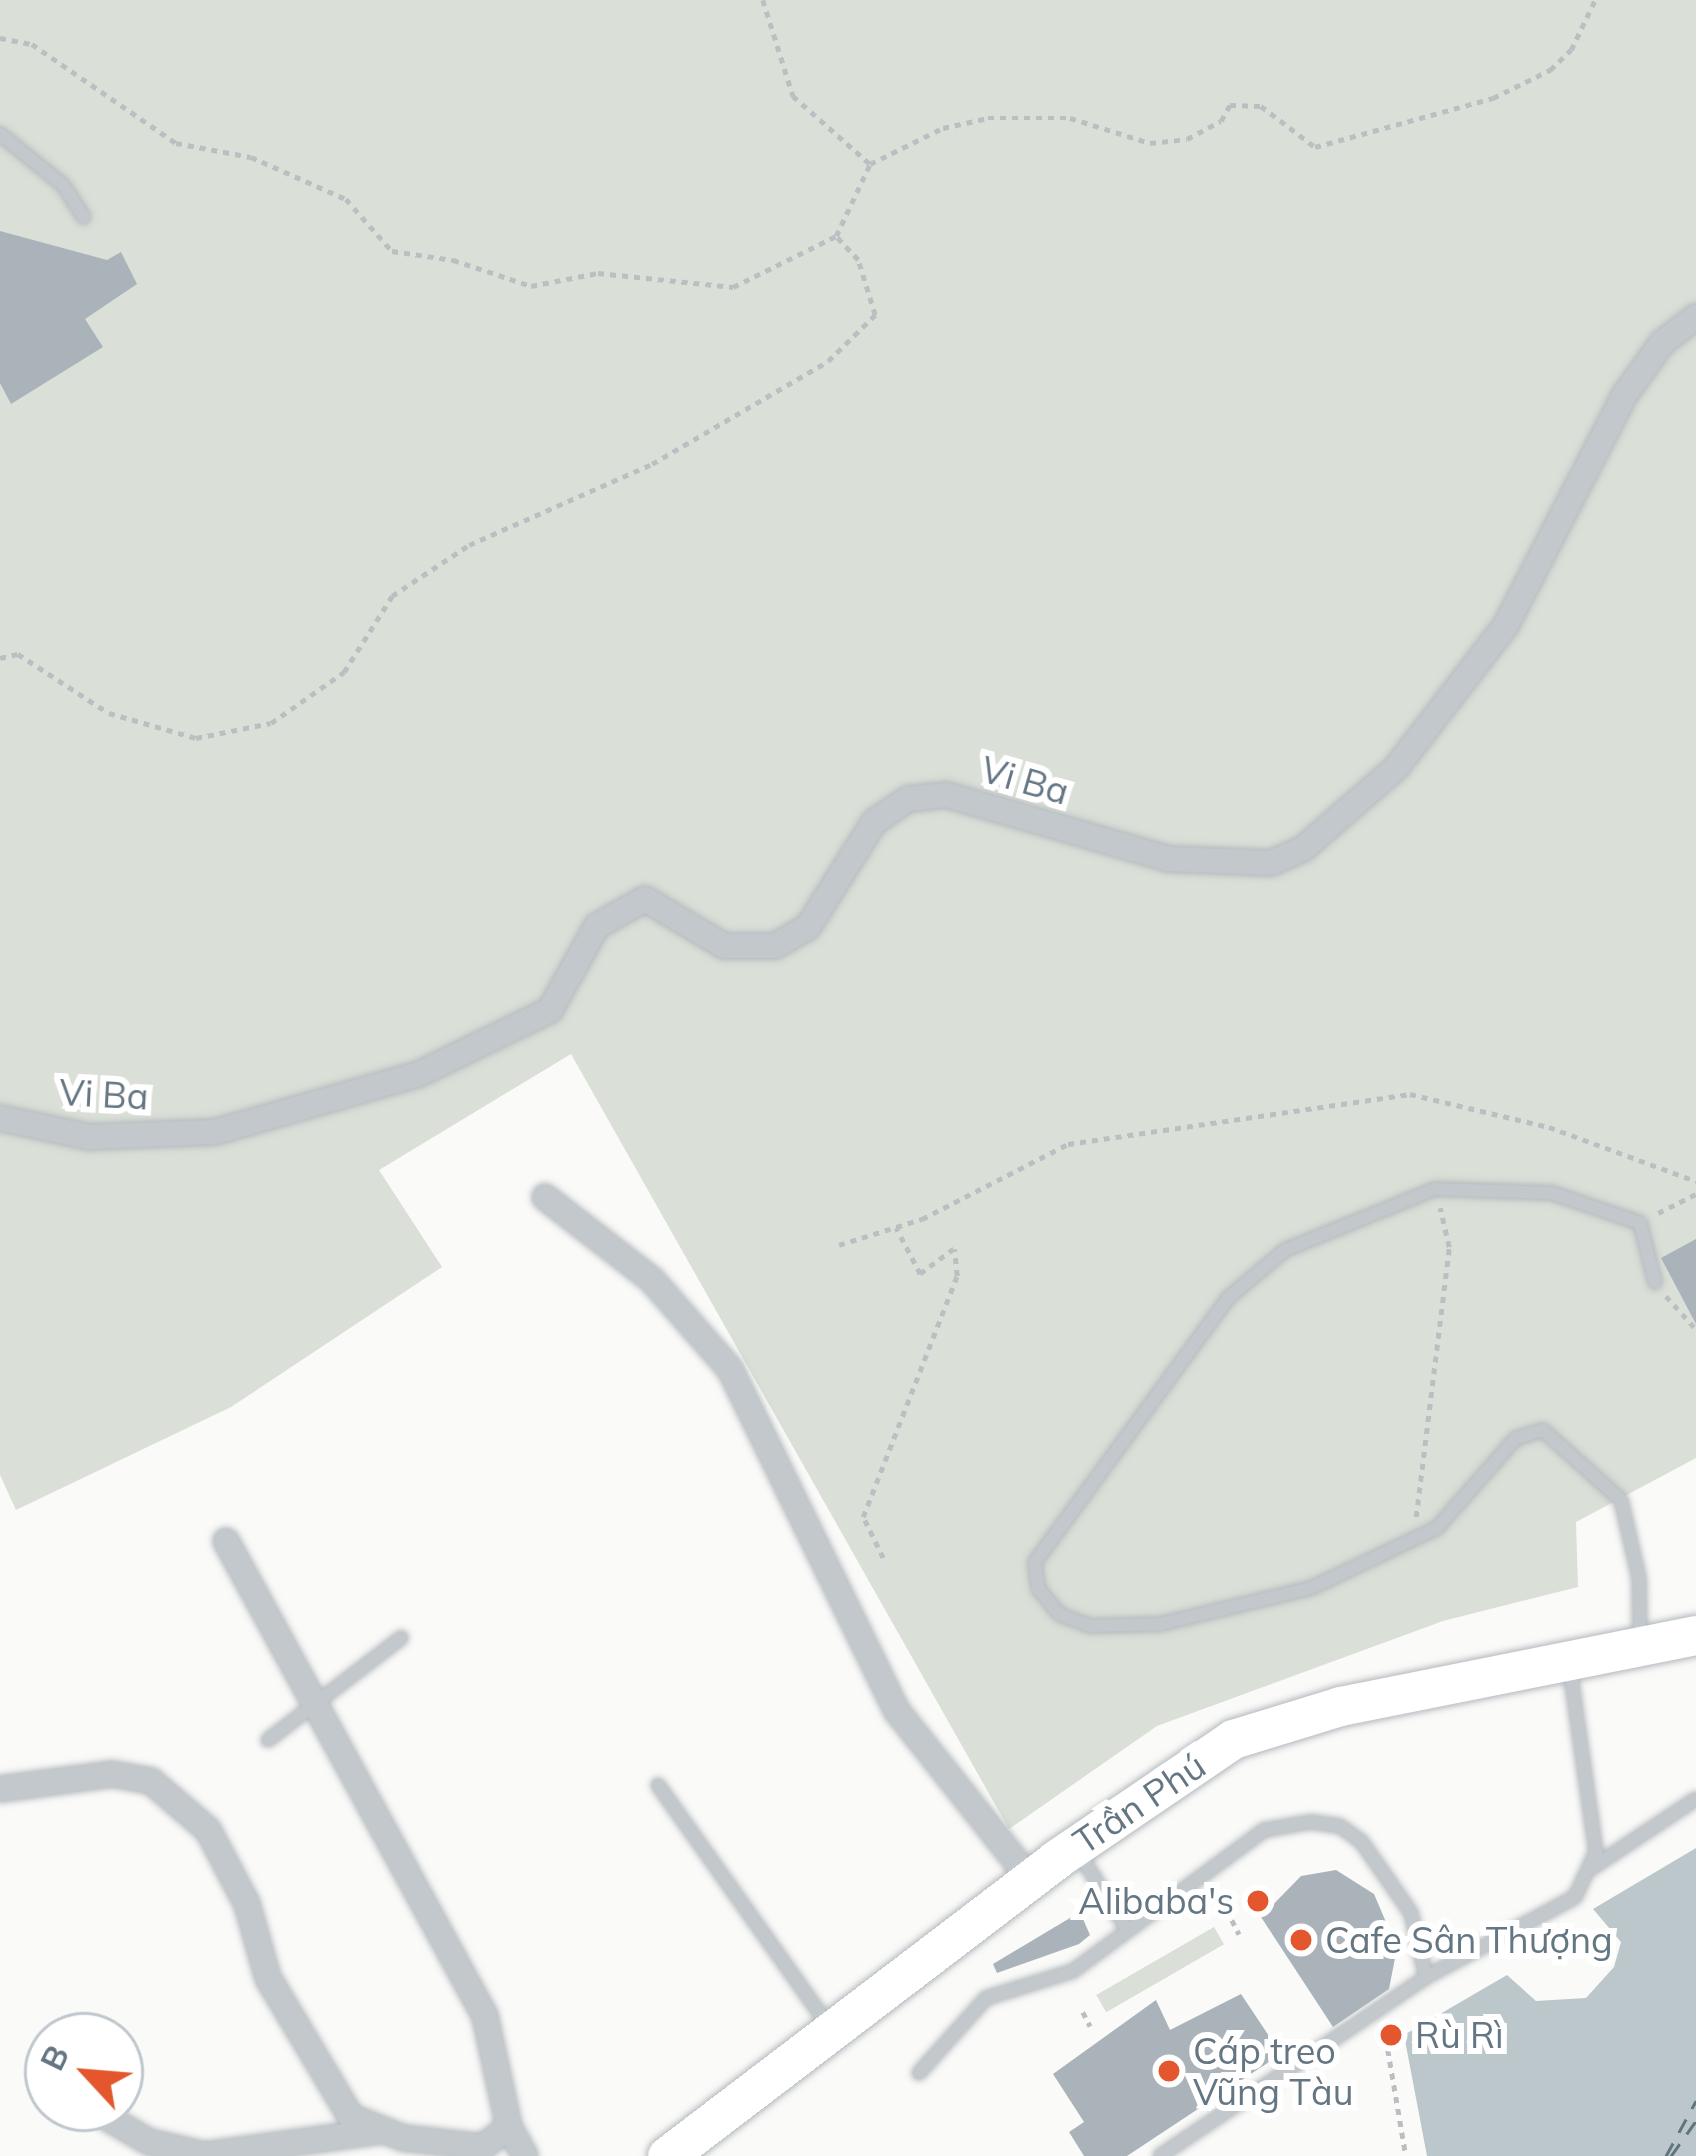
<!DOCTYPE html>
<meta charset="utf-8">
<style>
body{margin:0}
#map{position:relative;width:1696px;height:2156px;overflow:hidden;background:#fafaf8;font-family:Mulish,sans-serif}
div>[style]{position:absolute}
.green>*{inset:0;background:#dadfd7;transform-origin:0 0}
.water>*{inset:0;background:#bbc7cb}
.ferry>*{height:3px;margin-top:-1.5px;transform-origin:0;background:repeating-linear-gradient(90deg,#60757c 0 15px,transparent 0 27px)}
.building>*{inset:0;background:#aab3b9}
.path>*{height:4.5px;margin-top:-2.25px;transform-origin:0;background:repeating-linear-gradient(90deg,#bbbfc2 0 6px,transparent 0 12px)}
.roads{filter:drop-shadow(0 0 3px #b5babe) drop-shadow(0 0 3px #b5babe)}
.service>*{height:12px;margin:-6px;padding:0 6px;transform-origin:6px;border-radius:6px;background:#c3c8cc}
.minor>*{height:24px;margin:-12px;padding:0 12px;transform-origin:12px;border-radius:12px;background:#c3c8cc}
.primary>*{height:39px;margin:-19.5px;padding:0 19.5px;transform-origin:19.5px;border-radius:19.5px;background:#fff}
.dots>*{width:33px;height:33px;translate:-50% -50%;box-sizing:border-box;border:6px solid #fff;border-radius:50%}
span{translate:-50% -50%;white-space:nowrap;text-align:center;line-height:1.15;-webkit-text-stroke:12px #fff;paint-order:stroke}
.street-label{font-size:36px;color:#657683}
.poi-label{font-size:36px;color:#657683}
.right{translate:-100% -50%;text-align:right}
.left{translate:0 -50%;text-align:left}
.north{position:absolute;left:24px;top:2012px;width:120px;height:120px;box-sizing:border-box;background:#fff;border:3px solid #c1c8cd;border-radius:50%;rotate:296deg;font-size:33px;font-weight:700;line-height:48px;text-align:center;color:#657683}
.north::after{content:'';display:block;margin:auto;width:42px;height:54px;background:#e4572e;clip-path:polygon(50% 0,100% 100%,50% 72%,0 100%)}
</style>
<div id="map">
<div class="green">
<div style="clip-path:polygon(0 0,1696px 0,1696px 1458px,1576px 1522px,1578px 1587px,1443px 1621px,1157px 1726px,1009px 1829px,571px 1054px,379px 1170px,442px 1267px,231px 1407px,16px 1510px,0 1475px)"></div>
<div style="left:1214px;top:1927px;width:20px;height:136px;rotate:60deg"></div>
</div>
<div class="water">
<div style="clip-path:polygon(1696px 1848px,1696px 2156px,1427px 2156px,1404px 2035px,1507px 1975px,1536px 2001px,1586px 1998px,1614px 1967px,1621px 1942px,1593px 1909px)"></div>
</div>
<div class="ferry">
<div style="left:1666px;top:2156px;width:63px;rotate:-61.4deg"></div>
<div style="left:1671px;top:2156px;width:43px;rotate:-54.5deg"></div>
</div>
<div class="building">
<div style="clip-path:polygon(0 231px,107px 260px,121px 252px,137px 284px,85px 319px,103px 347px,11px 404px,0 383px)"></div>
<div style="clip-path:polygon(1696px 1239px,1696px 1324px,1661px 1258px)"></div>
<div style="clip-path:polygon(1336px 1870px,1374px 1894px,1397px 1948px,1389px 1989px,1333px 2027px,1261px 1917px,1301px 1876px)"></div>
<div style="clip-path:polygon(1080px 1912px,1090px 1935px,1079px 1944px,997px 1973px,993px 1964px)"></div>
<div style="clip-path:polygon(1241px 1994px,1281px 2054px,1127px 2156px,1084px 2156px,1069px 2132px,1084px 2122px,1053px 2074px,1156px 2000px,1170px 2030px)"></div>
</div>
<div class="path">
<div style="left:763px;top:0;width:101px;rotate:72.6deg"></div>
<div style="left:793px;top:96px;width:103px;rotate:41.4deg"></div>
<div style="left:0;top:38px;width:33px;rotate:11deg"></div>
<div style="left:32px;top:44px;width:175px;rotate:34.5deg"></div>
<div style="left:176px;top:143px;width:76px;rotate:10.6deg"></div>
<div style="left:251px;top:157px;width:104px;rotate:23.9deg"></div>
<div style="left:346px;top:199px;width:69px;rotate:48.5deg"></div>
<div style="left:392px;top:251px;width:62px;rotate:8.4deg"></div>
<div style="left:453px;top:260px;width:82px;rotate:18.4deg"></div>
<div style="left:531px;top:286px;width:68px;rotate:-11deg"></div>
<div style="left:598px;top:273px;width:136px;rotate:5.9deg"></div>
<div style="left:733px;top:287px;width:115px;rotate:-26.3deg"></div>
<div style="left:836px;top:236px;width:80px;rotate:-64.7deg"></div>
<div style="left:870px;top:164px;width:81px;rotate:-26.3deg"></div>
<div style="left:943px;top:128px;width:46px;rotate:-12.5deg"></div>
<div style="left:988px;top:118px;width:82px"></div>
<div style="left:1070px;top:118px;width:84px;rotate:17.4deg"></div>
<div style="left:1150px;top:143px;width:37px;rotate:-6deg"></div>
<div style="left:1187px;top:139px;width:38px;rotate:-28deg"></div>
<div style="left:1221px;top:121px;width:18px;rotate:-61deg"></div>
<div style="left:1230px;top:105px;width:31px;rotate:2deg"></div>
<div style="left:1261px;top:106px;width:68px;rotate:37.2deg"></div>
<div style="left:1315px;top:147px;width:185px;rotate:-15.4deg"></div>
<div style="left:1493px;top:98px;width:64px;rotate:-26.2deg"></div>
<div style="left:1550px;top:70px;width:29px;rotate:-44deg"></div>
<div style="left:1571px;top:50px;width:55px;rotate:-64.4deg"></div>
<div style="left:0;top:658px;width:18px;rotate:-13deg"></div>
<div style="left:18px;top:654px;width:108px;rotate:33deg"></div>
<div style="left:109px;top:713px;width:91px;rotate:16deg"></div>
<div style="left:196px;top:738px;width:76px;rotate:-11.3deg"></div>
<div style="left:271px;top:723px;width:89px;rotate:-34.9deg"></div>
<div style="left:344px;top:672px;width:90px;rotate:-57.7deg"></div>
<div style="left:392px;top:596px;width:92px;rotate:-33.5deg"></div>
<div style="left:469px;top:545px;width:200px;rotate:-23.9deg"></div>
<div style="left:652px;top:464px;width:204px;rotate:-30.3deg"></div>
<div style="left:828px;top:361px;width:66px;rotate:-44.4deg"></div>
<div style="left:875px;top:315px;width:58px;rotate:-107.2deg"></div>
<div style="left:858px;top:260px;width:33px;rotate:-133deg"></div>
<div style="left:1658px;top:1213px;width:42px;rotate:-26.6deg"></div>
<div style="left:839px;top:1245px;width:87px;rotate:-17.4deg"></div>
<div style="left:922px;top:1219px;width:164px;rotate:-27.2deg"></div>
<div style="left:1068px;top:1144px;width:346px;rotate:-8.3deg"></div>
<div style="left:1410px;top:1094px;width:143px;rotate:13.4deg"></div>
<div style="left:1549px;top:1127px;width:157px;rotate:20.2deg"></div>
<div style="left:1666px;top:1296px;width:45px;rotate:47.7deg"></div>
<div style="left:1416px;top:1517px;width:272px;rotate:-83deg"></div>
<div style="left:1449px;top:1247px;width:40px;rotate:-103deg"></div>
<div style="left:883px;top:1558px;width:46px;rotate:-116deg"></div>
<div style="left:863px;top:1517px;width:259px;rotate:-68.7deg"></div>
<div style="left:957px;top:1276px;width:27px;rotate:-96deg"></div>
<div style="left:954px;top:1249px;width:42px;rotate:143.7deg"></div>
<div style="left:920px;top:1274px;width:52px;rotate:-117.6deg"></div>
<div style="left:1232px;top:1920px;width:16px;rotate:63deg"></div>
<div style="left:1083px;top:2012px;width:16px;rotate:63deg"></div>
<div style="left:1384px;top:2026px;width:132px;rotate:80.4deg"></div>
</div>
<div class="roads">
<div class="service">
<div style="left:0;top:134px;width:81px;rotate:39deg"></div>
<div style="left:63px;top:185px;width:38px;rotate:57deg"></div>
<div style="left:1640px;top:1639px;width:61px;rotate:-90.9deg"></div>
<div style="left:1639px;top:1578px;width:80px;rotate:-103deg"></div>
<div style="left:1621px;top:1500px;width:105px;rotate:-138.1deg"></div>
<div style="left:1543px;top:1430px;width:28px;rotate:163deg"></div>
<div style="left:1516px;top:1438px;width:120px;rotate:131.3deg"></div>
<div style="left:1437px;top:1528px;width:140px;rotate:154.5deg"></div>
<div style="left:1311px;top:1588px;width:154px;rotate:166.5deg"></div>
<div style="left:1161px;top:1624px;width:71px;rotate:178.4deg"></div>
<div style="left:1090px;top:1626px;width:33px;rotate:-159deg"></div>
<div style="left:1059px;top:1614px;width:33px;rotate:-129deg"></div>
<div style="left:1038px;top:1588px;width:26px;rotate:-97deg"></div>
<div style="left:1035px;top:1562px;width:327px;rotate:-53.8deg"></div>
<div style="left:1228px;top:1298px;width:75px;rotate:-40.1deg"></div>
<div style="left:1285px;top:1250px;width:162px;rotate:-22.1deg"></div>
<div style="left:1435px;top:1189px;width:117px;rotate:2deg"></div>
<div style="left:1552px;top:1193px;width:93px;rotate:18.8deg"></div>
<div style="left:1640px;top:1223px;width:61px;rotate:75.7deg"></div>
<div style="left:268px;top:1740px;width:168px;rotate:-37.5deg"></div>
<div style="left:658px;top:1785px;width:294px;rotate:54.7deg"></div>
<div style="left:1078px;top:1852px;width:91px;rotate:57.5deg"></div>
<div style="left:1592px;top:1868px;width:125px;rotate:-33.6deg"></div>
<div style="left:919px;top:2073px;width:101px;rotate:-48.2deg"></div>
<div style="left:986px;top:1998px;width:91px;rotate:-17.2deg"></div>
<div style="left:1073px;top:1971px;width:237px;rotate:-36.4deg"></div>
<div style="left:1264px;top:1830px;width:48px;rotate:-9.7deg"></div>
<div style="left:1311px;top:1822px;width:29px;rotate:8deg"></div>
<div style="left:1340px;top:1826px;width:26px;rotate:36deg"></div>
<div style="left:1361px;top:1841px;width:88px;rotate:55.2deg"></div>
<div style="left:1411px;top:1913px;width:66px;rotate:76.8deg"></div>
<div style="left:1160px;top:2156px;width:321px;rotate:-33.9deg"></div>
<div style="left:1426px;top:1977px;width:169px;rotate:-28.2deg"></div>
<div style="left:1575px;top:1897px;width:50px;rotate:-65deg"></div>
<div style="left:1596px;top:1852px;width:191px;rotate:-98.1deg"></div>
</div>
<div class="minor">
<div style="left:0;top:1118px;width:91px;rotate:12.1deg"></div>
<div style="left:89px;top:1137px;width:126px;rotate:-2.3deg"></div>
<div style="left:215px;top:1132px;width:212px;rotate:-15.9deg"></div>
<div style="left:419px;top:1074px;width:146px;rotate:-26deg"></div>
<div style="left:550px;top:1010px;width:96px;rotate:-60.8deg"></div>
<div style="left:597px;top:926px;width:55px;rotate:-29.4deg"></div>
<div style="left:645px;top:899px;width:92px;rotate:30.7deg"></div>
<div style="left:724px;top:946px;width:51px"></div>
<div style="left:775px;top:946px;width:38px;rotate:-30deg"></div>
<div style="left:808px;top:927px;width:124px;rotate:-57.8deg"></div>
<div style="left:874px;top:822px;width:41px;rotate:-34.1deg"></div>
<div style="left:908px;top:799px;width:39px;rotate:-6deg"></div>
<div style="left:947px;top:795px;width:231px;rotate:16.1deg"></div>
<div style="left:1169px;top:859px;width:102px;rotate:2.2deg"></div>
<div style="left:1271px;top:863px;width:36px;rotate:-24deg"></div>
<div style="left:1304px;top:848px;width:122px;rotate:-41deg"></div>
<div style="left:1396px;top:768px;width:180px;rotate:-52.4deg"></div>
<div style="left:1506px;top:625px;width:258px;rotate:-62.7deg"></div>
<div style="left:1624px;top:396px;width:65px;rotate:-54.4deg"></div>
<div style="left:1662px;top:343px;width:43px;rotate:-37.4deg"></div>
<div style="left:545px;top:1197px;width:135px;rotate:37.8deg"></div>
<div style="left:652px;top:1280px;width:118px;rotate:48.8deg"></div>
<div style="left:730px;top:1369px;width:381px;rotate:64deg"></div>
<div style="left:897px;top:1711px;width:214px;rotate:51.6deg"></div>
<div style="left:226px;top:1541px;width:541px;rotate:61.4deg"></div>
<div style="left:485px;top:2016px;width:114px;rotate:77.8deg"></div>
<div style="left:0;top:1789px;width:113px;rotate:-7.6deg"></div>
<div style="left:112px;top:1774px;width:40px;rotate:10deg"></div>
<div style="left:151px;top:1781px;width:75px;rotate:40.7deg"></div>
<div style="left:208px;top:1830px;width:84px;rotate:62.2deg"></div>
<div style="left:247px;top:1904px;width:77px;rotate:74.2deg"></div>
<div style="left:268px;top:1978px;width:162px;rotate:59.2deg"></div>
<div style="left:351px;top:2117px;width:56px;rotate:22deg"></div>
<div style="left:403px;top:2138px;width:81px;rotate:6.4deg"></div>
<div style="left:483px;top:2147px;width:33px;rotate:-38deg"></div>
<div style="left:509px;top:2127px;width:33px;rotate:61deg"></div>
<div style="left:108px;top:2118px;width:48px;rotate:30.3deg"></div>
<div style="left:149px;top:2142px;width:57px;rotate:13.1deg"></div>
<div style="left:205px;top:2155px;width:178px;rotate:-7.8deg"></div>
</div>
<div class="primary">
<div style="left:667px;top:2156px;width:488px;rotate:-37.3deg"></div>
<div style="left:1055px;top:1860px;width:215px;rotate:-34.2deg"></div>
<div style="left:1233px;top:1739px;width:112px;rotate:-17.1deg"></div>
<div style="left:1340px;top:1706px;width:363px;rotate:-11.3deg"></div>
</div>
</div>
<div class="dots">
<div style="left:1258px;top:1901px;background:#e4572e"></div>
<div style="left:1301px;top:1940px;background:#e4572e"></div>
<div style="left:1391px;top:2035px;background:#e4572e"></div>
<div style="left:1169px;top:2071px;background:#e4572e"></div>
</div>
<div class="street-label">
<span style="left:1025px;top:780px;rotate:16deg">Vi Ba</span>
<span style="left:104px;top:1094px;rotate:3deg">Vi Ba</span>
<span style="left:1139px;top:1803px;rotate:-34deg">Trần Phú</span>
</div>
<div class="poi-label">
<span class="right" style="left:1234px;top:1901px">Alibaba's</span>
<span class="left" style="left:1325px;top:1940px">Cafe Sân Thượng</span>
<span class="left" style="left:1415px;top:2035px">Rù Rì</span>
<span class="left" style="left:1193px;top:2071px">Cáp treo<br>Vũng Tàu</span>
</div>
<div class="north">B</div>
</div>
